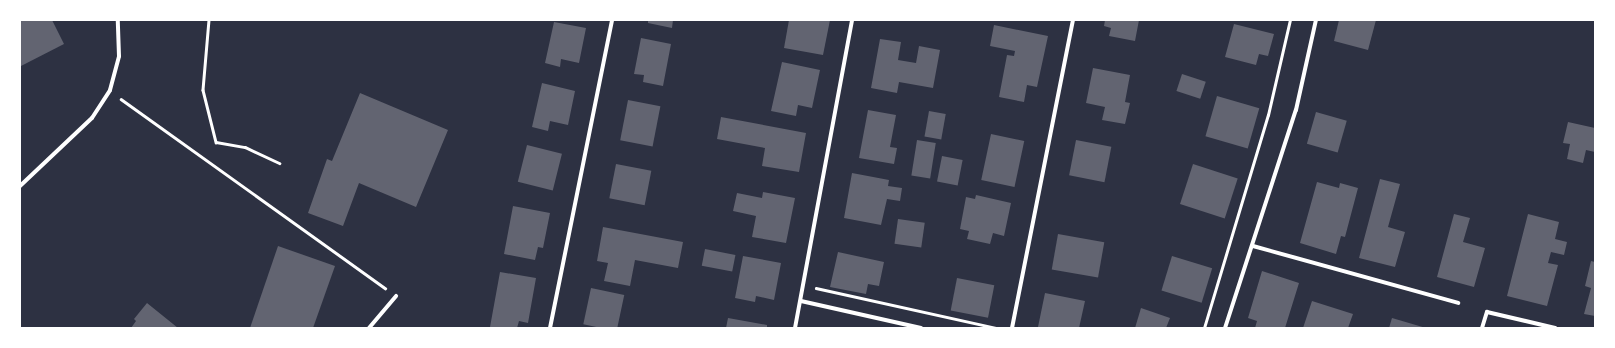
<!DOCTYPE html>
<style>
body{margin:0}
#map{position:relative;width:1615px;height:348px;overflow:hidden;background:#2d3142;font-family:"Varela Round",sans-serif}
div>[style]{position:absolute}
.building>*{inset:0;background:#626471;transform-origin:0 0}
.path>*{height:2.5px;margin:-1.25px;padding:0 1.25px;transform-origin:1.25px;border-radius:1.25px;background:#fff}
.minor>*{height:4px;margin:-2px;padding:0 2px;transform-origin:2px;border-radius:2px;background:#fff}
span{translate:-50% -50%;white-space:nowrap;text-align:center;line-height:1.15;-webkit-text-stroke:3.5px #fff;paint-order:stroke}
.frame{position:absolute;inset:0;border:21px solid #fff;pointer-events:none}
</style>
<div id="map">
<div class="building">
<div style="clip-path:polygon(20px 20px,52px 20px,64px 44px,21px 66px)"></div>
<div style="clip-path:polygon(648px 20px,673px 20px,672px 28px,648px 23px)"></div>
<div style="clip-path:polygon(789px 20px,830px 20px,823px 55px,784px 48px)"></div>
<div style="clip-path:polygon(1105px 20px,1139px 20px,1135px 41px,1109px 36px,1111px 28px,1104px 26px)"></div>
<div style="clip-path:polygon(1339px 20px,1376px 20px,1368px 50px,1334px 41px)"></div>
<div style="clip-path:polygon(554px 22px,586px 28px,579px 63px,561px 59px,560px 67px,545px 63px)"></div>
<div style="clip-path:polygon(1234px 24px,1274px 34px,1268px 56px,1259px 54px,1256px 65px,1225px 57px)"></div>
<div style="clip-path:polygon(994px 25px,1048px 36px,1037px 87px,1027px 85px,1024px 102px,999px 97px,1007px 55px,1014px 56px,1015px 51px,990px 46px)"></div>
<div style="clip-path:polygon(641px 38px,671px 44px,663px 86px,643px 82px,644px 75px,634px 74px)"></div>
<div style="clip-path:polygon(880px 39px,901px 42px,898px 60px,916px 63px,919px 46px,940px 50px,933px 88px,899px 82px,897px 93px,871px 88px)"></div>
<div style="clip-path:polygon(782px 62px,820px 70px,812px 108px,798px 105px,796px 116px,771px 111px)"></div>
<div style="clip-path:polygon(1093px 68px,1130px 75px,1125px 102px,1130px 103px,1125px 124px,1102px 120px,1105px 107px,1086px 103px)"></div>
<div style="left:1182px;top:74px;width:25px;height:18px;rotate:18deg"></div>
<div style="clip-path:polygon(542px 83px,575px 91px,568px 125px,550px 121px,548px 131px,532px 127px)"></div>
<div style="clip-path:polygon(360px 93px,448px 130px,416px 207px,359px 183px,343px 226px,308px 213px,327px 159px,332px 161px)"></div>
<div style="left:1217px;top:96px;width:44px;height:42px;rotate:16deg"></div>
<div style="left:628px;top:100px;width:33px;height:41px;rotate:11deg"></div>
<div style="clip-path:polygon(868px 110px,896px 115px,890px 147px,897px 148px,894px 164px,859px 158px)"></div>
<div style="left:929px;top:111px;width:17px;height:26px;rotate:10deg"></div>
<div style="left:1316px;top:112px;width:32px;height:33px;rotate:16deg"></div>
<div style="clip-path:polygon(721px 117px,806px 133px,799px 172px,762px 166px,765px 148px,717px 139px)"></div>
<div style="clip-path:polygon(1568px 122px,1595px 128px,1595px 152px,1586px 150px,1583px 163px,1567px 159px,1570px 144px,1563px 143px)"></div>
<div style="left:991px;top:134px;width:34px;height:47px;rotate:12deg"></div>
<div style="left:917px;top:140px;width:19px;height:36px;rotate:9deg"></div>
<div style="left:1076px;top:140px;width:36px;height:36px;rotate:11deg"></div>
<div style="left:527px;top:145px;width:36px;height:38px;rotate:14deg"></div>
<div style="left:942px;top:156px;width:21px;height:26px;rotate:11deg"></div>
<div style="left:616px;top:164px;width:36px;height:35px;rotate:11deg"></div>
<div style="left:1193px;top:164px;width:47px;height:42px;rotate:18deg"></div>
<div style="clip-path:polygon(852px 173px,889px 180px,888px 186px,902px 188px,900px 201px,887px 199px,881px 225px,844px 218px)"></div>
<div style="clip-path:polygon(1380px 179px,1400px 184px,1388px 227px,1405px 232px,1395px 267px,1359px 258px)"></div>
<div style="clip-path:polygon(1317px 182px,1339px 188px,1340px 183px,1358px 188px,1345px 237px,1341px 236px,1336px 254px,1300px 243px)"></div>
<div style="clip-path:polygon(763px 192px,795px 198px,786px 243px,752px 237px,756px 216px,733px 211px,737px 193px,762px 198px)"></div>
<div style="clip-path:polygon(976px 195px,1011px 203px,1004px 236px,993px 233px,990px 244px,967px 239px,969px 231px,960px 229px,966px 197px,975px 199px)"></div>
<div style="clip-path:polygon(513px 206px,550px 213px,543px 248px,538px 247px,535px 260px,504px 254px)"></div>
<div style="clip-path:polygon(1454px 214px,1470px 218px,1463px 242px,1485px 248px,1474px 287px,1437px 277px)"></div>
<div style="clip-path:polygon(1528px 214px,1559px 222px,1555px 239px,1567px 242px,1564px 255px,1551px 252px,1548px 263px,1558px 265px,1547px 306px,1507px 296px)"></div>
<div style="left:898px;top:219px;width:27px;height:25px;rotate:8deg"></div>
<div style="clip-path:polygon(603px 227px,683px 242px,678px 268px,635px 260px,630px 286px,604px 281px,608px 263px,597px 261px)"></div>
<div style="left:1058px;top:234px;width:47px;height:36px;rotate:10deg"></div>
<div style="clip-path:polygon(278px 246px,335px 266px,313px 328px,250px 328px)"></div>
<div style="left:705px;top:249px;width:31px;height:17px;rotate:11deg"></div>
<div style="clip-path:polygon(838px 252px,884px 262px,879px 286px,868px 284px,866px 294px,830px 287px)"></div>
<div style="clip-path:polygon(743px 256px,781px 263px,774px 300px,756px 296px,755px 302px,735px 298px)"></div>
<div style="left:1172px;top:256px;width:42px;height:36px;rotate:17deg"></div>
<div style="clip-path:polygon(1591px 261px,1595px 262px,1595px 316px,1584px 314px,1591px 288px,1585px 286px)"></div>
<div style="clip-path:polygon(1262px 271px,1299px 283px,1285px 328px,1255px 328px,1257px 321px,1248px 318px)"></div>
<div style="clip-path:polygon(500px 272px,536px 278px,528px 323px,519px 321px,517px 328px,490px 327px)"></div>
<div style="left:957px;top:278px;width:38px;height:33px;rotate:11deg"></div>
<div style="left:591px;top:288px;width:34px;height:37px;rotate:12deg"></div>
<div style="clip-path:polygon(1045px 293px,1085px 301px,1079px 328px,1038px 327px)"></div>
<div style="clip-path:polygon(1312px 301px,1353px 314px,1348px 328px,1303px 328px)"></div>
<div style="clip-path:polygon(147px 303px,178px 328px,131px 328px,136px 321px,134px 319px)"></div>
<div style="clip-path:polygon(1141px 308px,1170px 318px,1166px 328px,1135px 328px)"></div>
<div style="clip-path:polygon(728px 318px,767px 325px,767px 328px,726px 328px)"></div>
<div style="clip-path:polygon(1392px 318px,1426px 328px,1389px 328px)"></div>
</div>
<div class="path">
<div style="left:209px;top:20px;width:70px;rotate:94.9deg"></div>
<div style="left:203px;top:90px;width:54px;rotate:76deg"></div>
<div style="left:216px;top:142px;width:29px;rotate:10deg"></div>
<div style="left:245px;top:147px;width:38px;rotate:25deg"></div>
<div style="left:121px;top:99px;width:325px;rotate:35.6deg"></div>
<div style="left:816px;top:288px;width:185px;rotate:12.5deg"></div>
<div style="left:1204px;top:328px;width:222px;rotate:-73.3deg"></div>
<div style="left:1268px;top:115px;width:98px;rotate:-77deg"></div>
</div>
<div class="minor">
<div style="left:20px;top:186px;width:99px;rotate:-43.4deg"></div>
<div style="left:92px;top:118px;width:33px;rotate:-57deg"></div>
<div style="left:110px;top:90px;width:35px;rotate:-75deg"></div>
<div style="left:119px;top:56px;width:36px;rotate:-92deg"></div>
<div style="left:1253px;top:246px;width:213px;rotate:15.5deg"></div>
<div style="left:801px;top:301px;width:123px;rotate:12.7deg"></div>
<div style="left:369px;top:328px;width:42px;rotate:-49.8deg"></div>
<div style="left:550px;top:328px;width:314px;rotate:-78.6deg"></div>
<div style="left:795px;top:328px;width:313px;rotate:-79.5deg"></div>
<div style="left:1012px;top:328px;width:314px;rotate:-78.8deg"></div>
<div style="left:1225px;top:328px;width:229px;rotate:-72deg"></div>
<div style="left:1296px;top:110px;width:92px;rotate:-77.5deg"></div>
<div style="left:1482px;top:328px;width:17px;rotate:-73deg"></div>
<div style="left:1487px;top:312px;width:70px;rotate:13.2deg"></div>
</div>
<div class="frame"></div>
</div>
